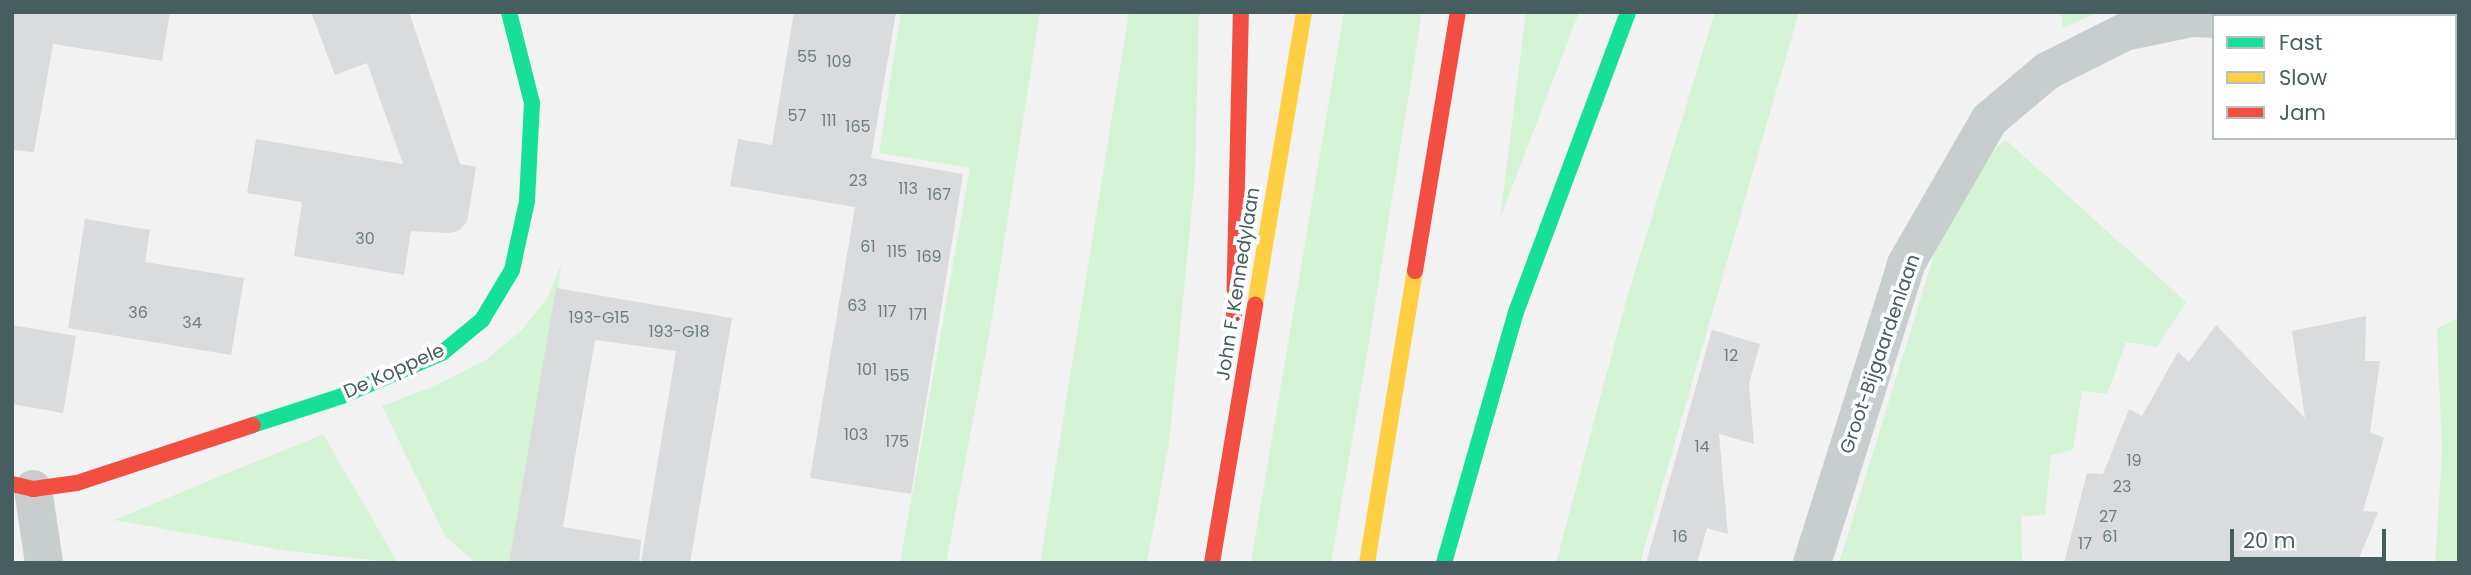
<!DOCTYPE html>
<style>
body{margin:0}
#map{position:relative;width:2471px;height:575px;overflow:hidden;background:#f3f2f2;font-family:Poppins,sans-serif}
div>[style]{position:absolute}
.green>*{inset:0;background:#d5f3d5}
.building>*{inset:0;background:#dadbdc}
.street>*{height:38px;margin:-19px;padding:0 19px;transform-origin:19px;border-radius:19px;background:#c8cece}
.fast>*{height:16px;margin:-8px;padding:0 8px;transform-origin:8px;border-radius:8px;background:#16e098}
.slow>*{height:16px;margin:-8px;padding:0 8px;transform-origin:8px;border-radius:8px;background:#ffcf43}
.jam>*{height:16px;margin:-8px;padding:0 8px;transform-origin:8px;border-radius:8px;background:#f24e42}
span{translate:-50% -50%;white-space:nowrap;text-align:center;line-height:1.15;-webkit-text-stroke:7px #fff;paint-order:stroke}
.number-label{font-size:16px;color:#6c7e80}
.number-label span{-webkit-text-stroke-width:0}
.street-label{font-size:19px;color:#475e61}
.frame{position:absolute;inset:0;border:14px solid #475e61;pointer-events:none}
.legend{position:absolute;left:2212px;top:14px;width:245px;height:126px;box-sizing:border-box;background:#fff;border:2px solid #b5bfc0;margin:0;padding:9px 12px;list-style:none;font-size:21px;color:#475e61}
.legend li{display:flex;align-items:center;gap:14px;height:35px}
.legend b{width:35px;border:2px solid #b5bfc0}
.scale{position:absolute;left:2230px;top:529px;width:156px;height:32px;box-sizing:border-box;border:4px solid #475e61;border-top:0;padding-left:9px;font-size:21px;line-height:24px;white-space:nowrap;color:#475e61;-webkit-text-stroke:5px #fff;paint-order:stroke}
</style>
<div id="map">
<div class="green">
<div style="clip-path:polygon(901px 12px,1040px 12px,991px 325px,946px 563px,900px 563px,970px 168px,879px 153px)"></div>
<div style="clip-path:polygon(1129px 12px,1199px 12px,1195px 176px,1169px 443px,1147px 563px,1040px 563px)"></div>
<div style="clip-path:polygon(1344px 12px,1422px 12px,1369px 342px,1331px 563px,1251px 563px)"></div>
<div style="clip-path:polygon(1526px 12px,1579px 12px,1500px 219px)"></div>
<div style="clip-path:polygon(1715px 12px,1799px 12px,1640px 563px,1556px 563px,1626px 301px)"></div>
<div style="clip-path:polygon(2061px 12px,2098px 12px,2063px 28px)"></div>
<div style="clip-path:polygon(2372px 12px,2459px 12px,2459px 61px,2455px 58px,2455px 16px,2380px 16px)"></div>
<div style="clip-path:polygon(2006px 140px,2186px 302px,2157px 347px,2126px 342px,2107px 394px,2082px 391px,2073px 450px,2051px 455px,2045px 515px,2021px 516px,2022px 563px,1839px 563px,1946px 216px,1996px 148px)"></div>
<div style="clip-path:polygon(561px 265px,527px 563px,476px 563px,445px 536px,382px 406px,435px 386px,487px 359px,522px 330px,548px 297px)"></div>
<div style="clip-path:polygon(2459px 318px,2459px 563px,2435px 563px,2442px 454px,2437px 328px)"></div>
<div style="clip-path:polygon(323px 434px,398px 563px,288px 551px,114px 520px)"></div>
</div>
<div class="building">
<div style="clip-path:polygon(12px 12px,170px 12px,162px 61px,53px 44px,34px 152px,12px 150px)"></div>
<div style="clip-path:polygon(311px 12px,409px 12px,460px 164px,476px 167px,467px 222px,458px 231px,449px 233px,411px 231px,404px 275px,294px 256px,302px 202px,247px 193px,256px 139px,403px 164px,367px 63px,335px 75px)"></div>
<div style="clip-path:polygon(794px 12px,896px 12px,871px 158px,963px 174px,911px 494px,810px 478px,855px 207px,730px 186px,738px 139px,772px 145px)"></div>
<div style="clip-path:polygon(85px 219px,150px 230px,145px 262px,244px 278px,231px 355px,68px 328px)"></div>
<div style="clip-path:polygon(556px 288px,732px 318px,690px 563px,641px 563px,676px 351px,595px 340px,563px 527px,641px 540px,639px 563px,509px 563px)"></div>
<div style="clip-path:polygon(2366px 316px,2365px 361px,2380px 361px,2370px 432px,2384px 438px,2363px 511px,2378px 512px,2357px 563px,2064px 563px,2087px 473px,2103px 474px,2129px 409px,2142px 416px,2178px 352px,2189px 362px,2216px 325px,2305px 418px,2292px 331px)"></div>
<div style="clip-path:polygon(12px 325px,76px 336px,63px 413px,12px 404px)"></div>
<div style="clip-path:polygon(1712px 330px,1760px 344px,1749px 383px,1754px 444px,1719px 434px,1728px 534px,1707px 528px,1697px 563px,1646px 563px)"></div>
</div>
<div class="street">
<div style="left:2455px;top:109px;width:5px;rotate:37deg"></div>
<div style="left:33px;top:489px;width:75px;rotate:81.5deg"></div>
<div style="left:1812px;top:563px;width:313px;rotate:-72.5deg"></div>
<div style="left:1906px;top:264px;width:166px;rotate:-60deg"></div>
<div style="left:1989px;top:120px;width:76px;rotate:-40.2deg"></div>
<div style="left:2047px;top:71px;width:87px;rotate:-26.6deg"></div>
<div style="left:2125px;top:32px;width:67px;rotate:-12deg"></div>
<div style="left:2191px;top:18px;width:23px;rotate:2deg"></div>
</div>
<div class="fast">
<div style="left:253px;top:425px;width:94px;rotate:-18deg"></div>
<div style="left:342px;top:396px;width:109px;rotate:-23.3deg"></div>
<div style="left:442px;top:353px;width:52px;rotate:-39.5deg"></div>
<div style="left:482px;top:320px;width:58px;rotate:-59deg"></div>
<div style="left:512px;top:270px;width:71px;rotate:-77.7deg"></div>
<div style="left:527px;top:201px;width:98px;rotate:-87.1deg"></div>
<div style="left:532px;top:103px;width:94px;rotate:-104.2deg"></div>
<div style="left:1444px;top:563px;width:261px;rotate:-74deg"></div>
<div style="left:1516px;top:312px;width:320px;rotate:-69.5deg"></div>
</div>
<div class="slow">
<div style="left:1255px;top:305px;width:297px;rotate:-80.5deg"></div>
<div style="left:1367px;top:563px;width:296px;rotate:-80.7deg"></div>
</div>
<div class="jam">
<div style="left:1415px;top:271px;width:263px;rotate:-80.6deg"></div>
<div style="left:1234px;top:315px;width:303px;rotate:-88.7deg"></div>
<div style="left:12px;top:484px;width:22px;rotate:13deg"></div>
<div style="left:33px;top:489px;width:44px;rotate:-7.8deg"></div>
<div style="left:77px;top:483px;width:185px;rotate:-18.2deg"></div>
<div style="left:1212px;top:563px;width:262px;rotate:-80.5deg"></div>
</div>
<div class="number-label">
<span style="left:807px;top:57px">55</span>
<span style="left:839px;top:62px">109</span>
<span style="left:797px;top:116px">57</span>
<span style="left:829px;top:121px">111</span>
<span style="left:858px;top:127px">165</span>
<span style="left:858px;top:181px">23</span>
<span style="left:908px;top:189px">113</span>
<span style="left:939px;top:195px">167</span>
<span style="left:365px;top:239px">30</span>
<span style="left:868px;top:247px">61</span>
<span style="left:897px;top:252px">115</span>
<span style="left:929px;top:257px">169</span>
<span style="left:857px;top:306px">63</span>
<span style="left:887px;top:312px">117</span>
<span style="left:138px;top:313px">36</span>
<span style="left:918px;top:315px">171</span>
<span style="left:599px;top:318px">193-G15</span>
<span style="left:192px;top:323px">34</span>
<span style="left:679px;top:332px">193-G18</span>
<span style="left:1731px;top:356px">12</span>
<span style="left:867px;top:370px">101</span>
<span style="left:897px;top:376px">155</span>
<span style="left:856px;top:435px">103</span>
<span style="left:897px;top:442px">175</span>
<span style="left:1702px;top:447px">14</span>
<span style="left:2134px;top:461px">19</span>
<span style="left:2122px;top:487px">23</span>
<span style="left:2108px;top:517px">27</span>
<span style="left:1680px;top:537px">16</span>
<span style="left:2110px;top:537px">61</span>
<span style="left:2085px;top:544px">17</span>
</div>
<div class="street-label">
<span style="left:1238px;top:284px;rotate:-81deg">John F. Kennedylaan</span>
<span style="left:1880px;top:354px;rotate:-71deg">Groot-Bijgaardenlaan</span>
<span style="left:394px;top:371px;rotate:-24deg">De Koppele</span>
</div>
<div class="frame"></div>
<ul class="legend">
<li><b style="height:9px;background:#16e098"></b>Fast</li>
<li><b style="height:9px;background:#ffcf43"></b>Slow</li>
<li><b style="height:9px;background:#f24e42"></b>Jam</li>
</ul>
<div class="scale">20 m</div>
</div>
